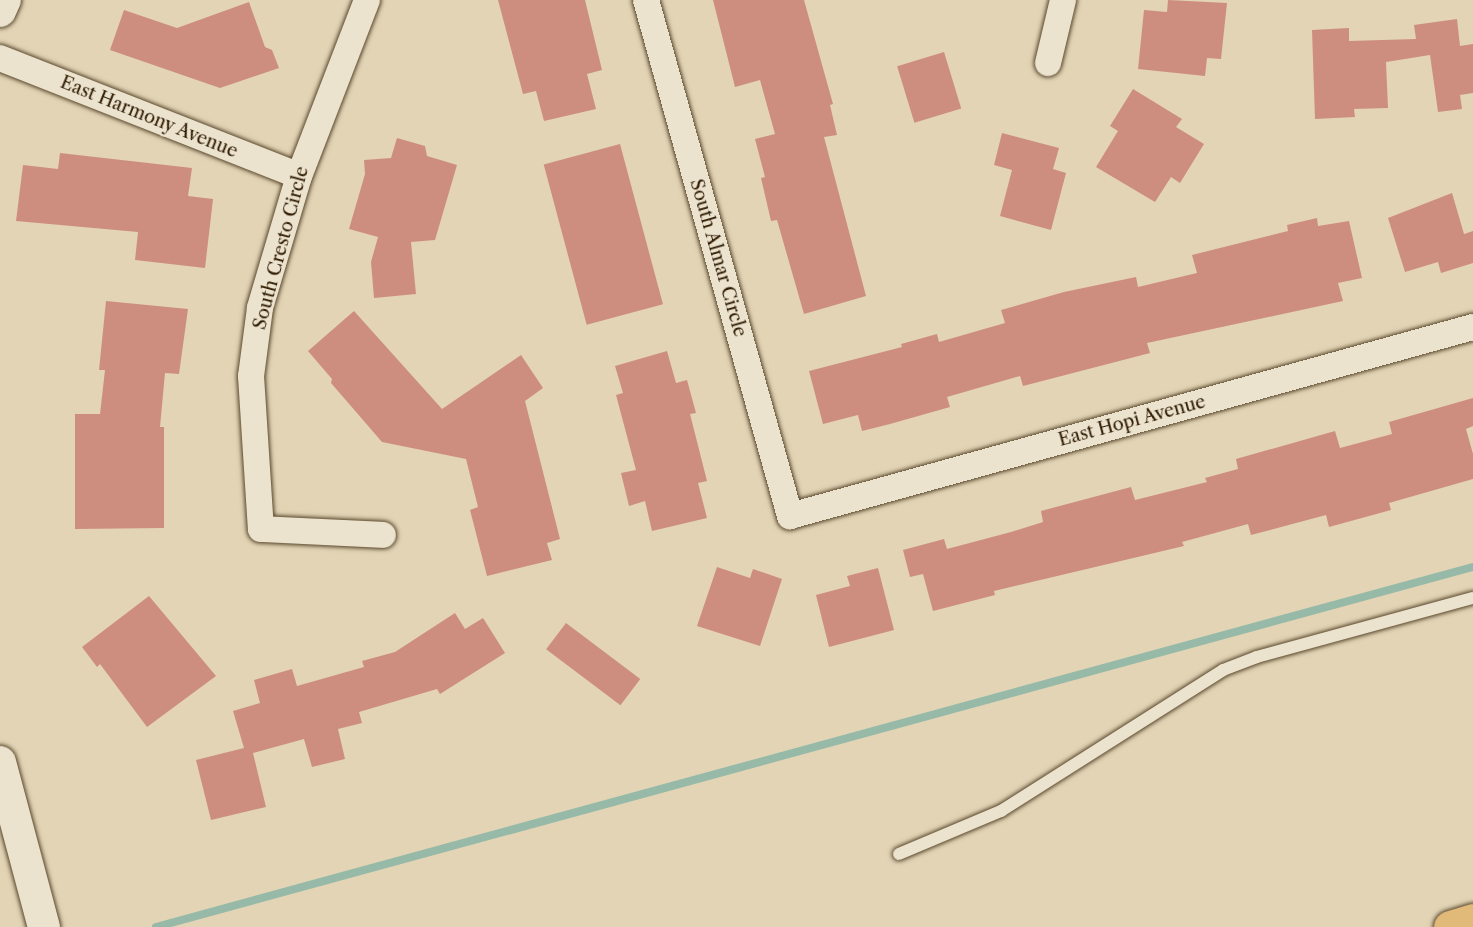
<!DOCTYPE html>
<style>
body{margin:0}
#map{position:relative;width:1473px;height:927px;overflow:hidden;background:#e2d4b5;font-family:"Libre Caslon Text",serif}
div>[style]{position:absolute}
.stream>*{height:8px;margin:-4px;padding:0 4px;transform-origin:4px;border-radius:4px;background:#96b9a8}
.building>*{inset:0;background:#ce8e7f;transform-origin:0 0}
.roads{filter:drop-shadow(0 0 2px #5a482d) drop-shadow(0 0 2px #5a482d)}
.service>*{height:12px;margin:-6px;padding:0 6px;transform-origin:6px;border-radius:6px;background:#ece3cf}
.minor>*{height:26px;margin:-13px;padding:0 13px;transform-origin:13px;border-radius:13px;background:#ece3cf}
.tertiary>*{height:32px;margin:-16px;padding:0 16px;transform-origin:16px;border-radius:16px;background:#ece3cf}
.motorway>*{height:33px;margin:-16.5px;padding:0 16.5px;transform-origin:16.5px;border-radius:16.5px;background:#e1ba7a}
span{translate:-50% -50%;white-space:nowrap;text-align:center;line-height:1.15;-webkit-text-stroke:4.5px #ece3cf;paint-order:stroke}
.street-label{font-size:18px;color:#2d1a00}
</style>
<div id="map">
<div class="stream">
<div style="left:156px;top:927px;width:1365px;rotate:-15.29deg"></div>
</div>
<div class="building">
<div style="clip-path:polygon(498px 0,585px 0,602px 70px,587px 74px,596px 109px,544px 121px,536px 91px,523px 94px)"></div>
<div style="clip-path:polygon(713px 0,804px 0,833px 104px,830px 105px,837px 135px,824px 137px,866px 296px,804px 314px,777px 220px,771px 221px,761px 178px,765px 177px,755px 139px,775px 134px,760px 80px,735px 87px)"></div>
<div style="clip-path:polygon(1168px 0,1227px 3px,1221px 59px,1207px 58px,1205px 76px,1138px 69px,1144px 10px,1167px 12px)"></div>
<div style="clip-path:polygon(249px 2px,265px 47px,272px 50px,279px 68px,220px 88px,110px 50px,124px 10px,177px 28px)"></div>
<div style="clip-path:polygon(1457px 19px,1460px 46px,1473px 44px,1473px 93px,1460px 95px,1462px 109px,1438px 112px,1430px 55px,1386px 62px,1388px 108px,1354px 109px,1355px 117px,1315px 119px,1312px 30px,1349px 28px,1349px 41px,1416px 39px,1414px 25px)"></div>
<div style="left:944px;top:52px;width:59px;height:49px;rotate:73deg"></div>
<div style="clip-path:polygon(1133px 89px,1182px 119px,1176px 127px,1204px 144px,1180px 183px,1171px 177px,1155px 202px,1096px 167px,1118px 131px,1110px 126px)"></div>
<div style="clip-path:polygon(1002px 133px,1059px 148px,1053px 169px,1066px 173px,1051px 230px,1000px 216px,1012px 170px,994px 165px)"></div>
<div style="clip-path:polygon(397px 138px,425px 146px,427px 156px,457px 165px,435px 240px,411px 242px,416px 294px,374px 298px,371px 262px,378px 237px,349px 229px,365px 174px,364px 160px,391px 158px)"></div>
<div style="left:620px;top:144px;width:166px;height:79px;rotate:75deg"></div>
<div style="clip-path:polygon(60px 153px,192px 168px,188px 196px,213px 199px,205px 268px,135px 260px,138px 232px,16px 221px,23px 165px,58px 169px)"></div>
<div style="clip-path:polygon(1452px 193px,1464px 234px,1473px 231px,1473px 263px,1441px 273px,1438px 262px,1405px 272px,1388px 218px)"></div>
<div style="clip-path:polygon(1317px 218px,1318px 226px,1349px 221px,1362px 278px,1338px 283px,1343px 301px,1147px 343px,1150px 353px,1023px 386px,1020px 376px,947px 397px,950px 407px,890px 424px,862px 431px,858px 415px,823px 424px,809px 371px,902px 347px,901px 344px,937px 334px,939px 342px,1005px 323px,1001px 310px,1064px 292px,1136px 277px,1138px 287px,1197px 273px,1192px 255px,1288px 231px,1287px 225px)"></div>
<div style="clip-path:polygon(106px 301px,188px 309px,179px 374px,165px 373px,160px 427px,164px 427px,164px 528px,75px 529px,75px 414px,100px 414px,105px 370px,99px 370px)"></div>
<div style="clip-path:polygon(354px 311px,442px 409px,521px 355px,543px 388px,525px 401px,560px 539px,547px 543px,552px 560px,487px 576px,470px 510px,478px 507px,466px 459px,382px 442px,331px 383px,332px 379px,308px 351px)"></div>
<div style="clip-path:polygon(667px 351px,676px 383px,687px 380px,696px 413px,690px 414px,707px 481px,698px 483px,707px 518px,652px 531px,645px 501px,629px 506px,621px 473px,636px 470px,616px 395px,623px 393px,615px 366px)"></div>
<div style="clip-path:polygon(1473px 398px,1473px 426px,1466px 429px,1473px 454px,1473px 479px,1389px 503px,1391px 510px,1329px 527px,1326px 515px,1251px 535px,1248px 524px,1182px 542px,1184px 546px,994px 591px,995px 595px,933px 611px,923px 574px,910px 577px,903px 550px,944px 539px,947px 549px,1011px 532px,1043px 522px,1041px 511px,1131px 487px,1135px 500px,1207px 482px,1205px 478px,1238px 469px,1236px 459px,1335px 431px,1340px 448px,1392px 434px,1389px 422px)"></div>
<div style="clip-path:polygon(717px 567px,750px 578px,753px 569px,782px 579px,760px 646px,697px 626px)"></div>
<div style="clip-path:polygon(878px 568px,894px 630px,829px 647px,816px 595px,850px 586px,847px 576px)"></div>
<div style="clip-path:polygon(149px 596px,216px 676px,147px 727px,100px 664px,97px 667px,82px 647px)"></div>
<div style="clip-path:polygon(455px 613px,465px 629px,483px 618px,505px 653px,440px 694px,437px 689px,359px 712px,362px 723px,338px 729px,345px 759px,312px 767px,304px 739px,253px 753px,266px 807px,211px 820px,196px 760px,244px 748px,233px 711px,260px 703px,254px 680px,292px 669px,297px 686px,364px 667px,362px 661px,395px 652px)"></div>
<div style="left:566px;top:623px;width:93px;height:33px;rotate:37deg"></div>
</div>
<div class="roads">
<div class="service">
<div style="left:899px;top:854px;width:111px;rotate:-22.9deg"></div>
<div style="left:1001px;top:811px;width:263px;rotate:-32.4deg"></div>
<div style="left:1223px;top:670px;width:36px;rotate:-21deg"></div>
<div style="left:1257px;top:657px;width:224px;rotate:-15.3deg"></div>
</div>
<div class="minor">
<div style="left:367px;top:0;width:189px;rotate:111.1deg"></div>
<div style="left:299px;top:176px;width:138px;rotate:106.5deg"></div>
<div style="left:260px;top:308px;width:69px;rotate:97.5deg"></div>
<div style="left:251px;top:376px;width:153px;rotate:86.3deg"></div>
<div style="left:261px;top:529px;width:122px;rotate:2.8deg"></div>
<div style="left:646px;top:0;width:536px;rotate:74.41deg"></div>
<div style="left:790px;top:516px;width:709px;rotate:-15.47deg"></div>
<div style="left:0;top:58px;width:321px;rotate:21.5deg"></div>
<div style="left:1048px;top:63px;width:65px;rotate:-76.6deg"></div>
</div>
<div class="tertiary">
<div style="left:0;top:11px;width:12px;rotate:-66deg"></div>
<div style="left:0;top:762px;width:171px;rotate:75.1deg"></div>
</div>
<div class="motorway">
<div style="left:1450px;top:927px;width:24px;rotate:-17deg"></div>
</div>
</div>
<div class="street-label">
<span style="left:149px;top:117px;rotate:22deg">East Harmony Avenue</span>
<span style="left:281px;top:248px;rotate:-75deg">South Cresto Circle</span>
<span style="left:718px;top:258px;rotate:74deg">South Almar Circle</span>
<span style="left:1132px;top:421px;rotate:-15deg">East Hopi Avenue</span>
</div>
</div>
